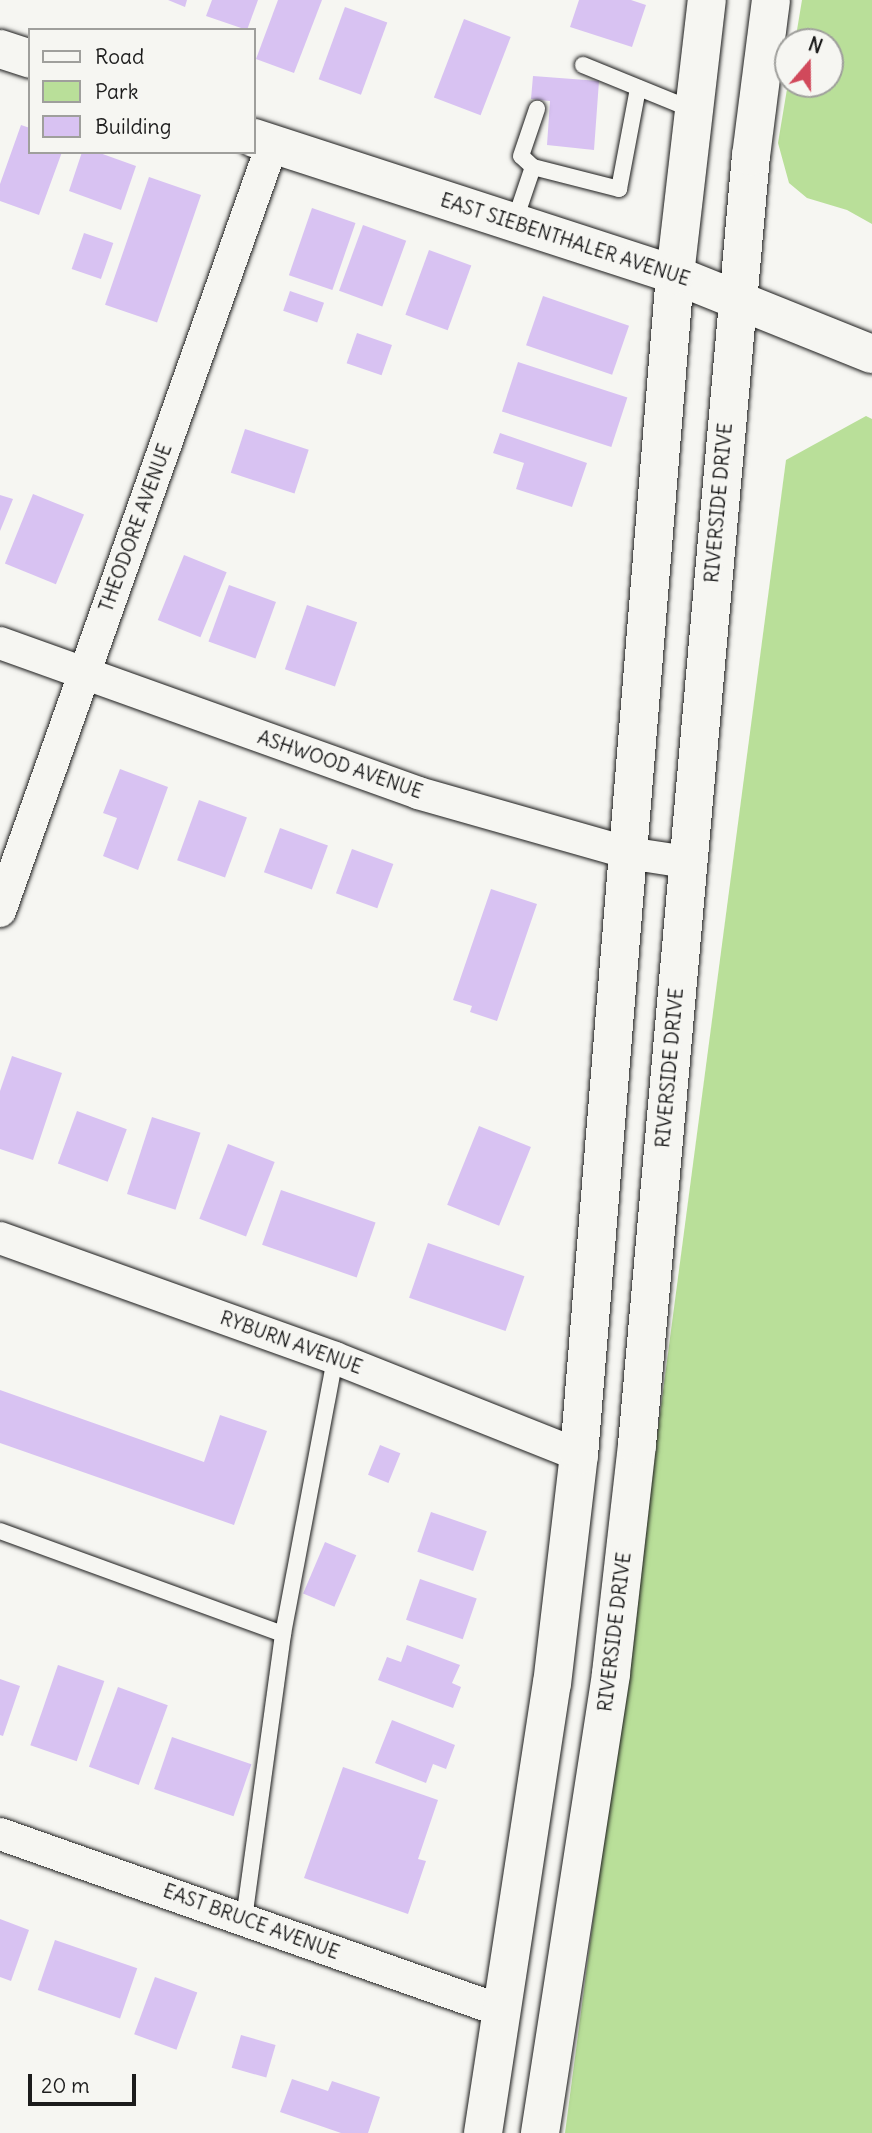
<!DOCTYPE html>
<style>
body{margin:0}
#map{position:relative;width:872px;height:2133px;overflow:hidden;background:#f6f6f2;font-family:Delius,sans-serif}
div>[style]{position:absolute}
.green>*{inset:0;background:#b9df99}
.building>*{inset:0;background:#d8c2f2;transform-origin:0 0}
.roads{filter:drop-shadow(0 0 2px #1c1c1c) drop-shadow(0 0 2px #1c1c1c)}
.lane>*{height:16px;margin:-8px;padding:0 8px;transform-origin:8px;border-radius:8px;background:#f6f6f2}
.street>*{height:32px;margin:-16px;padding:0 16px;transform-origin:16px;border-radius:16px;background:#f6f6f2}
.secondary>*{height:38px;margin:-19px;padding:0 19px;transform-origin:19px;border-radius:19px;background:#f6f6f2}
span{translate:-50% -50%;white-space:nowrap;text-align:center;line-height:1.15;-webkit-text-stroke:7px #f6f6f2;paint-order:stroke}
.street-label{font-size:19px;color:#1c1c1c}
.legend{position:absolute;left:28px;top:28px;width:228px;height:126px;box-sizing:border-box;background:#f6f6f2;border:2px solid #9f9f9c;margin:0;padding:9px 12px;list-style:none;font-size:21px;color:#1c1c1c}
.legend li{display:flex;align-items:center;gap:14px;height:35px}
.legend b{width:35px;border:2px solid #9f9f9c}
.north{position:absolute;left:774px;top:28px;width:70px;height:70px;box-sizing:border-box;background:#f6f6f2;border:2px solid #9f9f9c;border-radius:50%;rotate:20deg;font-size:19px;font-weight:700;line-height:28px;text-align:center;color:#1c1c1c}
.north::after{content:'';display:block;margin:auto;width:24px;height:32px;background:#d1495b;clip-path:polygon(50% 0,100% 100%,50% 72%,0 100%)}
.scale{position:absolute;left:28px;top:2074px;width:108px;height:32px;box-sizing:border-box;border:4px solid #1c1c1c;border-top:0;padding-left:9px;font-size:21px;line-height:24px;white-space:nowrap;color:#1c1c1c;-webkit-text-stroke:5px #f6f6f2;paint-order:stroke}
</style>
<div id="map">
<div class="green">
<div style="clip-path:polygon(802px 0,872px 0,872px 224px,847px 210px,807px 198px,789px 183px,778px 143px,788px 83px,830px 84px,830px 42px,795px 42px)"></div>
<div style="clip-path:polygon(866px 416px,872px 419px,872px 2133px,565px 2133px,786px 460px)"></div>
</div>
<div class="building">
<div style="clip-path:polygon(168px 0,187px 0,185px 7px)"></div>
<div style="clip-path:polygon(212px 0,258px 0,247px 30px,206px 16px)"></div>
<div style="clip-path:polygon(278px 0,322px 0,294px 73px,256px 59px)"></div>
<div style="clip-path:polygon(579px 0,631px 0,646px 5px,632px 47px,570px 27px)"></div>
<div style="left:345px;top:7px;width:45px;height:77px;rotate:20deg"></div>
<div style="left:464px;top:19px;width:50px;height:84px;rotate:21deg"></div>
<div style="clip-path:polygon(533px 76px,599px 81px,594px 150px,547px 145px,550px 101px,531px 99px)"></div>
<div style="clip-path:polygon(21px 125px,30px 128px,30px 152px,62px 152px,39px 215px,0 201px,0 184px)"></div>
<div style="clip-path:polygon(82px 152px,97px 152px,136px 166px,121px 210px,69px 191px)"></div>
<div style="left:149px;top:177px;width:55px;height:135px;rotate:19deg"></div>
<div style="left:312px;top:208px;width:46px;height:71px;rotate:19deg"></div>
<div style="left:363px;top:225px;width:46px;height:70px;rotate:20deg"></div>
<div style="left:84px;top:233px;width:31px;height:38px;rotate:19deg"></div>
<div style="left:429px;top:250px;width:45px;height:69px;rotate:20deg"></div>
<div style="left:290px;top:291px;width:36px;height:21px;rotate:19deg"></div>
<div style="left:543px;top:296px;width:91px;height:52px;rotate:19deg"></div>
<div style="left:357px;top:333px;width:37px;height:32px;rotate:19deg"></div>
<div style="left:518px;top:362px;width:115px;height:52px;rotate:18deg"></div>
<div style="left:245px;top:429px;width:67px;height:46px;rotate:18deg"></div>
<div style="clip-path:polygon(500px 433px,587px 463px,572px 507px,516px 489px,524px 463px,493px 453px)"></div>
<div style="left:33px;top:494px;width:55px;height:75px;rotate:22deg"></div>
<div style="clip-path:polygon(0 495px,13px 499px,0 531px)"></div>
<div style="left:184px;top:555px;width:46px;height:70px;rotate:22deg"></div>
<div style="left:229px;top:585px;width:50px;height:60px;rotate:20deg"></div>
<div style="left:307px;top:605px;width:53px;height:68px;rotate:19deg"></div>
<div style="clip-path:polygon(120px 769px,168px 787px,138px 870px,103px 856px,117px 818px,103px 813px)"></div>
<div style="left:199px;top:800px;width:51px;height:64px;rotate:20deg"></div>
<div style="left:280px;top:828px;width:51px;height:47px;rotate:20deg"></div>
<div style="left:352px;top:849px;width:44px;height:47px;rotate:20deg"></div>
<div style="clip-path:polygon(491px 889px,537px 904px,497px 1021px,470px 1012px,472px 1006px,453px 1000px)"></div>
<div style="clip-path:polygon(12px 1056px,62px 1073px,33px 1160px,0 1149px,0 1091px)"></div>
<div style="left:77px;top:1111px;width:53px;height:56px;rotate:20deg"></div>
<div style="left:152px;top:1117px;width:51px;height:81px;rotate:18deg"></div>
<div style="left:479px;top:1126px;width:56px;height:85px;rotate:22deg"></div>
<div style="left:228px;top:1144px;width:50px;height:80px;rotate:21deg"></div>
<div style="left:281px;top:1190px;width:100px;height:58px;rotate:19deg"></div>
<div style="left:428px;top:1243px;width:102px;height:58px;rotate:19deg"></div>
<div style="clip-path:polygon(0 1390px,204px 1462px,220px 1415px,267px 1431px,234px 1525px,0 1443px)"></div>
<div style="left:380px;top:1445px;width:22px;height:32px;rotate:22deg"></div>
<div style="left:431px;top:1512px;width:59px;height:42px;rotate:19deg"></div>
<div style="left:325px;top:1542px;width:34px;height:56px;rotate:23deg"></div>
<div style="left:420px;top:1579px;width:60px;height:43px;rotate:19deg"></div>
<div style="clip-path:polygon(407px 1645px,460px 1665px,452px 1683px,461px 1687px,453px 1708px,378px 1680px,387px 1657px,401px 1662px)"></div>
<div style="left:58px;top:1665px;width:49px;height:85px;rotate:19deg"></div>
<div style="clip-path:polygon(0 1679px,20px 1686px,3px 1736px,0 1735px)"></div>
<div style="left:118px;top:1687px;width:53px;height:85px;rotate:20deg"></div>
<div style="clip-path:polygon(392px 1720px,455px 1745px,446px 1769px,433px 1764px,426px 1783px,375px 1763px)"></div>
<div style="left:172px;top:1737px;width:84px;height:55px;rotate:19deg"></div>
<div style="clip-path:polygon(343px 1767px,438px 1800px,418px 1859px,426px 1861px,408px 1914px,304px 1878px)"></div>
<div style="clip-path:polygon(0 1919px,29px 1930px,11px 1981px,0 1977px)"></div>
<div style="left:55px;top:1940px;width:87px;height:53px;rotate:19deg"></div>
<div style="left:155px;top:1977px;width:45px;height:61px;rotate:20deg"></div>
<div style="left:241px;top:2035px;width:36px;height:34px;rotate:16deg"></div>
<div style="clip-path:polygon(292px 2079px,328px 2091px,332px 2081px,380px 2097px,368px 2133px,341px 2133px,280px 2112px)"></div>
</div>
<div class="roads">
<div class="lane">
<div style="left:583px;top:65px;width:119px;rotate:22.2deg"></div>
<div style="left:533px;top:167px;width:16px;rotate:-137deg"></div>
<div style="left:521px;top:156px;width:50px;rotate:-71.2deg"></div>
<div style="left:514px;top:223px;width:59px;rotate:-71.3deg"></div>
<div style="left:533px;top:167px;width:89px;rotate:14.3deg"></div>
<div style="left:619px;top:189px;width:103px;rotate:-79.3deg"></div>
<div style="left:0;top:1531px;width:301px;rotate:20deg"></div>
<div style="left:244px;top:1919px;width:288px;rotate:-82.2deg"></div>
<div style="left:283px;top:1634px;width:281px;rotate:-79.3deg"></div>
</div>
<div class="street">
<div style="left:0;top:643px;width:444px;rotate:19.7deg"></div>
<div style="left:418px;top:793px;width:218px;rotate:15.9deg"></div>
<div style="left:628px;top:853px;width:60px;rotate:8.7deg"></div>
<div style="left:0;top:911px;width:813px;rotate:-70.45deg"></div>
<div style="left:0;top:1238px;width:356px;rotate:19.7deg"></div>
<div style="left:335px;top:1358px;width:263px;rotate:21.7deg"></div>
<div style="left:0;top:1834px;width:532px;rotate:19.42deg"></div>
</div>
<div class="secondary">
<div style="left:0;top:49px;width:32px;rotate:18deg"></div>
<div style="left:254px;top:138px;width:443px;rotate:18deg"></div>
<div style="left:675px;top:275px;width:212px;rotate:21.9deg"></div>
<div style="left:483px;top:2133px;width:454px;rotate:-81.3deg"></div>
<div style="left:552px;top:1684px;width:231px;rotate:-83.3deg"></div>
<div style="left:579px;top:1455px;width:1184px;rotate:-85.35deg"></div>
<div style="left:675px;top:275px;width:277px;rotate:-83.4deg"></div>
<div style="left:540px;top:2133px;width:465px;rotate:-81.2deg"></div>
<div style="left:611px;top:1673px;width:229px;rotate:-83.5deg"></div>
<div style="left:637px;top:1445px;width:1294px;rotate:-84.95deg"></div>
<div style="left:751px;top:156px;width:157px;rotate:-82.7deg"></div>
</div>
</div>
<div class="street-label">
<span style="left:565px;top:240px;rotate:18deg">EAST SIEBENTHALER AVENUE</span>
<span style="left:719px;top:503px;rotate:-85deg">RIVERSIDE DRIVE</span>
<span style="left:136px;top:528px;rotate:-70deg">THEODORE AVENUE</span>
<span style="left:340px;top:765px;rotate:19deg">ASHWOOD AVENUE</span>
<span style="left:670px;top:1068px;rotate:-85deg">RIVERSIDE DRIVE</span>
<span style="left:291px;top:1343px;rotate:20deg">RYBURN AVENUE</span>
<span style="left:615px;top:1632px;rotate:-83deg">RIVERSIDE DRIVE</span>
<span style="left:251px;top:1922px;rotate:20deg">EAST BRUCE AVENUE</span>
</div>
<ul class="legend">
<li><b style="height:9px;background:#f6f6f2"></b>Road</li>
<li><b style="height:19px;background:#b9df99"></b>Park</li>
<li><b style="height:19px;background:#d8c2f2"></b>Building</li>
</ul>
<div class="north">N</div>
<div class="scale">20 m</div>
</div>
